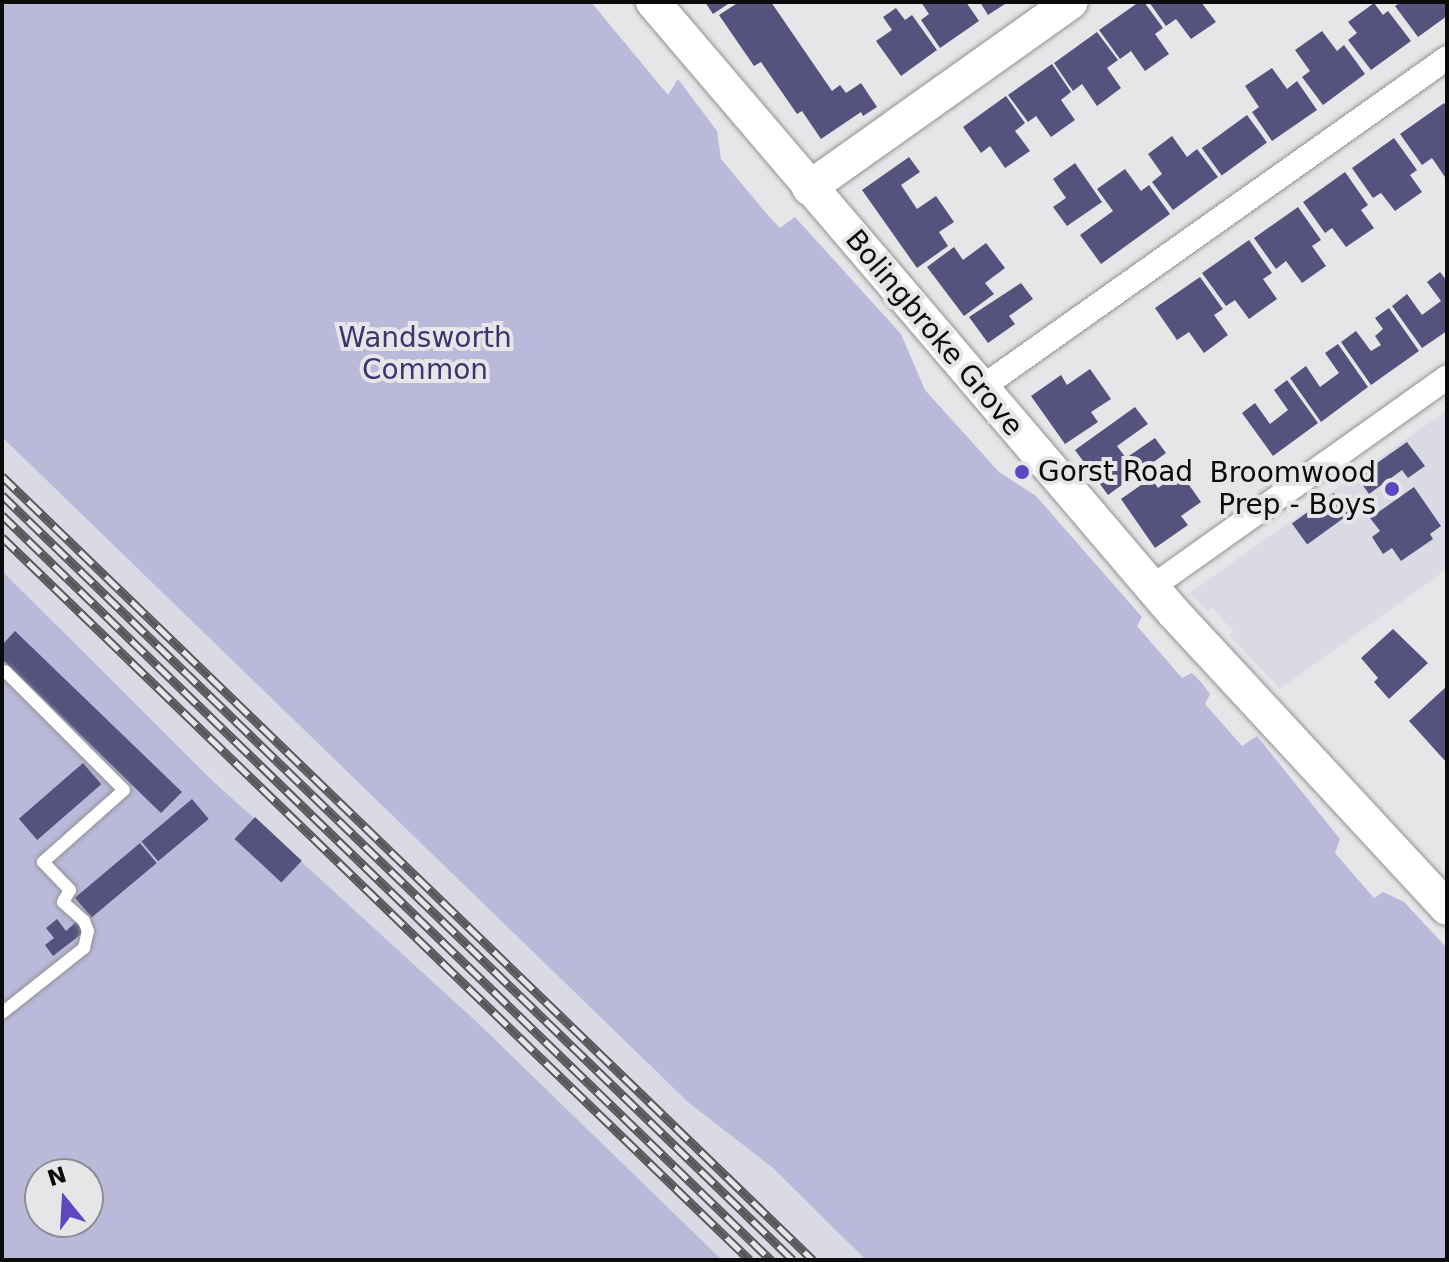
<!DOCTYPE html>
<style>
body{margin:0}
#map{position:relative;width:1449px;height:1262px;overflow:hidden;background:#e6e6e9;font-family:"DejaVu Sans",sans-serif}
div>[style]{position:absolute}
.built>*{inset:0;background:#dadae5}
.green>*{inset:0;background:#bab9da}
.building>*{inset:0;background:#55527d;transform-origin:0 0}
.roads{filter:drop-shadow(0 0 2px #919194) drop-shadow(0 0 2px #919194)}
.lane>*{height:12px;margin:-6px;padding:0 6px;transform-origin:6px;border-radius:6px;background:#fff}
.street>*{height:24px;margin:-12px;padding:0 12px;transform-origin:12px;border-radius:12px;background:#fff}
.secondary>*{height:34px;margin:-17px;padding:0 17px;transform-origin:17px;border-radius:17px;background:#fff}
.rail>*{height:9px;margin-top:-4.5px;transform-origin:0;background:repeating-linear-gradient(90deg,#e6e6e9 0 18px,#585859 0 36px);box-sizing:border-box;border-block:2px solid #585859}
.dots>*{width:22px;height:22px;translate:-50% -50%;box-sizing:border-box;border:4px solid #e6e6e9;border-radius:50%}
span{translate:-50% -50%;white-space:nowrap;text-align:center;line-height:1.15;-webkit-text-stroke:8px #e6e6e9;paint-order:stroke}
.street-label{font-size:28px;color:#0b0b0c}
.park-label{font-size:28px;color:#3d3570}
.poi-label{font-size:28px;color:#0b0b0c}
.left{translate:0 -50%;text-align:left}
.right{translate:-100% -50%;text-align:right}
.frame{position:absolute;inset:0;border:4px solid #0b0b0c;pointer-events:none}
.north{position:absolute;left:24px;top:1158px;width:80px;height:80px;box-sizing:border-box;background:#e6e6e9;border:2px solid #8e8e91;border-radius:50%;rotate:342deg;font-size:22px;font-weight:700;line-height:32px;text-align:center;color:#0b0b0c}
.north::after{content:'';display:block;margin:auto;width:28px;height:36px;background:#5e47bf;clip-path:polygon(50% 0,100% 100%,50% 72%,0 100%)}
</style>
<div id="map">
<div class="built">
<div style="clip-path:polygon(1447px 410px,1447px 569px,1280px 689px,1229px 635px,1233px 631px,1212px 608px,1207px 611px,1190px 593px)"></div>
<div style="clip-path:polygon(2px 437px,689px 1103px,773px 1168px,866px 1260px,713px 1260px,2px 831px,227px 793px,2px 574px)"></div>
</div>
<div class="green">
<div style="clip-path:polygon(2px 2px,591px 2px,668px 95px,678px 79px,717px 131px,721px 159px,765px 212px,780px 228px,795px 217px,901px 334px,925px 390px,999px 472px,1036px 496px,1142px 617px,1137px 626px,1182px 678px,1192px 673px,1201px 682px,1210px 694px,1205px 704px,1242px 746px,1257px 736px,1340px 839px,1335px 853px,1374px 898px,1383px 892px,1404px 902px,1447px 948px,1447px 1260px,866px 1260px,773px 1168px,689px 1103px,2px 437px)"></div>
<div style="clip-path:polygon(evenodd,2px 571px,212px 780px,480px 1025px,722px 1260px,2px 1260px,2px 571px,40px 1174px,88px 1174px,88px 1222px,40px 1222px,40px 1174px)"></div>
</div>
<div class="building">
<div style="clip-path:polygon(705px 2px,731px 2px,713px 14px)"></div>
<div style="clip-path:polygon(739px 2px,771px 2px,832px 91px,840px 85px,846px 93px,861px 83px,877px 107px,863px 116px,861px 112px,821px 139px,802px 111px,797px 114px,761px 62px,754px 66px,719px 15px)"></div>
<div style="clip-path:polygon(921px 2px,966px 2px,979px 21px,940px 48px,921px 20px,929px 14px)"></div>
<div style="clip-path:polygon(980px 2px,1008px 2px,988px 15px)"></div>
<div style="clip-path:polygon(1139px 2px,1144px 2px,1163px 28px,1155px 34px,1169px 54px,1145px 71px,1131px 51px,1120px 59px,1099px 30px)"></div>
<div style="clip-path:polygon(1149px 2px,1201px 2px,1216px 22px,1191px 39px,1176px 19px,1166px 26px)"></div>
<div style="clip-path:polygon(1401px 2px,1447px 2px,1447px 16px,1418px 37px,1395px 6px)"></div>
<div style="clip-path:polygon(1374px 3px,1383px 15px,1388px 11px,1411px 41px,1371px 70px,1348px 40px,1357px 33px,1348px 22px)"></div>
<div style="clip-path:polygon(896px 8px,905px 20px,912px 15px,937px 50px,901px 76px,876px 41px,892px 30px,883px 17px)"></div>
<div style="clip-path:polygon(1322px 31px,1337px 51px,1344px 45px,1365px 74px,1323px 105px,1302px 77px,1310px 71px,1295px 50px)"></div>
<div style="clip-path:polygon(1097px 32px,1118px 60px,1107px 68px,1121px 88px,1097px 106px,1082px 84px,1073px 91px,1054px 63px)"></div>
<div style="clip-path:polygon(1052px 64px,1071px 92px,1061px 100px,1075px 120px,1051px 137px,1036px 116px,1028px 122px,1008px 95px)"></div>
<div style="clip-path:polygon(1272px 68px,1287px 89px,1297px 81px,1317px 110px,1272px 141px,1252px 112px,1259px 107px,1245px 86px)"></div>
<div style="clip-path:polygon(1006px 96px,1025px 123px,1015px 131px,1030px 151px,1005px 168px,990px 146px,981px 153px,963px 127px)"></div>
<div style="clip-path:polygon(1444px 103px,1447px 107px,1445px 177px,1432px 158px,1422px 165px,1400px 134px)"></div>
<div style="left:1247px;top:115px;width:34px;height:56px;rotate:54deg"></div>
<div style="clip-path:polygon(1172px 136px,1187px 157px,1197px 149px,1218px 177px,1173px 210px,1152px 182px,1162px 174px,1148px 154px)"></div>
<div style="clip-path:polygon(1394px 138px,1417px 170px,1410px 175px,1422px 192px,1395px 211px,1381px 193px,1373px 198px,1352px 168px)"></div>
<div style="clip-path:polygon(909px 157px,920px 172px,901px 185px,917px 209px,936px 196px,954px 222px,939px 232px,948px 246px,917px 268px,862px 190px)"></div>
<div style="clip-path:polygon(1075px 163px,1102px 202px,1067px 226px,1053px 207px,1066px 198px,1053px 179px)"></div>
<div style="clip-path:polygon(1125px 169px,1141px 191px,1149px 185px,1170px 214px,1101px 264px,1080px 235px,1113px 211px,1097px 189px)"></div>
<div style="clip-path:polygon(1345px 172px,1368px 205px,1361px 210px,1374px 228px,1346px 247px,1332px 228px,1325px 233px,1303px 202px)"></div>
<div style="clip-path:polygon(1298px 207px,1321px 240px,1312px 246px,1326px 266px,1302px 283px,1286px 261px,1276px 269px,1254px 238px)"></div>
<div style="clip-path:polygon(1249px 240px,1272px 273px,1263px 279px,1277px 299px,1249px 319px,1235px 300px,1226px 306px,1202px 273px)"></div>
<div style="clip-path:polygon(986px 243px,1005px 268px,985px 283px,994px 294px,964px 316px,927px 267px,954px 247px,963px 260px)"></div>
<div style="clip-path:polygon(1440px 272px,1447px 281px,1447px 331px,1422px 348px,1392px 306px,1407px 294px,1422px 315px,1441px 301px,1427px 282px)"></div>
<div style="clip-path:polygon(1200px 277px,1223px 309px,1214px 315px,1228px 335px,1204px 353px,1189px 332px,1177px 340px,1155px 308px)"></div>
<div style="clip-path:polygon(1021px 283px,1033px 299px,1009px 316px,1015px 324px,988px 343px,969px 317px)"></div>
<div style="clip-path:polygon(1389px 308px,1419px 351px,1371px 385px,1341px 342px,1356px 331px,1371px 351px,1381px 345px,1375px 336px,1383px 329px,1375px 318px)"></div>
<div style="clip-path:polygon(1338px 344px,1368px 387px,1321px 422px,1290px 378px,1306px 366px,1320px 387px,1339px 373px,1325px 353px)"></div>
<div style="clip-path:polygon(1090px 369px,1111px 399px,1091px 412px,1098px 422px,1065px 444px,1031px 396px,1061px 375px,1067px 385px)"></div>
<div style="clip-path:polygon(1287px 380px,1318px 423px,1273px 456px,1242px 413px,1255px 403px,1270px 424px,1288px 410px,1274px 390px)"></div>
<div style="clip-path:polygon(1135px 407px,1148px 424px,1117px 446px,1126px 458px,1155px 438px,1166px 453px,1108px 495px,1075px 450px)"></div>
<div style="clip-path:polygon(1407px 442px,1425px 466px,1408px 478px,1402px 470px,1369px 494px,1357px 477px)"></div>
<div style="clip-path:polygon(1180px 472px,1201px 502px,1181px 516px,1188px 525px,1155px 548px,1121px 499px,1151px 478px,1158px 488px)"></div>
<div style="clip-path:polygon(1414px 487px,1441px 526px,1430px 534px,1433px 539px,1401px 561px,1392px 548px,1383px 554px,1372px 537px,1380px 531px,1370px 518px)"></div>
<div style="left:1334px;top:493px;width:26px;height:52px;rotate:54deg"></div>
<div style="clip-path:polygon(1393px 629px,1428px 663px,1389px 699px,1374px 682px,1378px 678px,1361px 658px)"></div>
<div style="clip-path:polygon(15px 631px,182px 792px,161px 813px,2px 659px,2px 645px)"></div>
<div style="clip-path:polygon(1447px 686px,1447px 763px,1409px 721px)"></div>
<div style="left:83px;top:763px;width:28px;height:85px;rotate:49deg"></div>
<div style="left:192px;top:799px;width:26px;height:66px;rotate:50deg"></div>
<div style="left:255px;top:817px;width:64px;height:30px;rotate:43deg"></div>
<div style="left:140px;top:843px;width:26px;height:85px;rotate:50deg"></div>
<div style="clip-path:polygon(57px 919px,66px 931px,76px 922px,84px 932px,53px 956px,45px 945px,54px 938px,46px 928px)"></div>
</div>
<div class="roads">
<div class="lane">
<div style="left:2px;top:1013px;width:105px;rotate:-38.4deg"></div>
<div style="left:84px;top:948px;width:17px;rotate:-77deg"></div>
<div style="left:88px;top:931px;width:11px;rotate:-112deg"></div>
<div style="left:84px;top:921px;width:28px;rotate:-138deg"></div>
<div style="left:63px;top:902px;width:14px;rotate:-60deg"></div>
<div style="left:70px;top:890px;width:39px;rotate:-134deg"></div>
<div style="left:43px;top:862px;width:108px;rotate:-41.6deg"></div>
<div style="left:124px;top:790px;width:168px;rotate:-135deg"></div>
</div>
<div class="street">
<div style="left:981px;top:388px;width:571px;rotate:-35.3deg"></div>
<div style="left:1152px;top:587px;width:362px;rotate:-35.4deg"></div>
</div>
<div class="secondary">
<div style="left:653px;top:2px;width:803px;rotate:49.55deg"></div>
<div style="left:1174px;top:613px;width:402px;rotate:47.2deg"></div>
<div style="left:809px;top:188px;width:321px;rotate:-35.4deg"></div>
</div>
</div>
<div class="rail">
<div style="left:2px;top:476px;width:1128px;rotate:44.03deg"></div>
<div style="left:2px;top:495px;width:1100px;rotate:44.04deg"></div>
<div style="left:2px;top:515px;width:1071px;rotate:44.09deg"></div>
<div style="left:2px;top:537px;width:1040px;rotate:44.03deg"></div>
</div>
<div class="dots">
<div style="left:1022px;top:472px;background:#5e47bf"></div>
<div style="left:1392px;top:489px;background:#5e47bf"></div>
</div>
<div class="street-label">
<span style="left:934px;top:333px;rotate:50deg">Bolingbroke Grove</span>
</div>
<div class="park-label">
<span style="left:425px;top:354px">Wandsworth<br>Common</span>
</div>
<div class="poi-label">
<span class="left" style="left:1038px;top:472px">Gorst Road</span>
<span class="right" style="left:1376px;top:489px">Broomwood<br>Prep - Boys</span>
</div>
<div class="frame"></div>
<div class="north">N</div>
</div>
